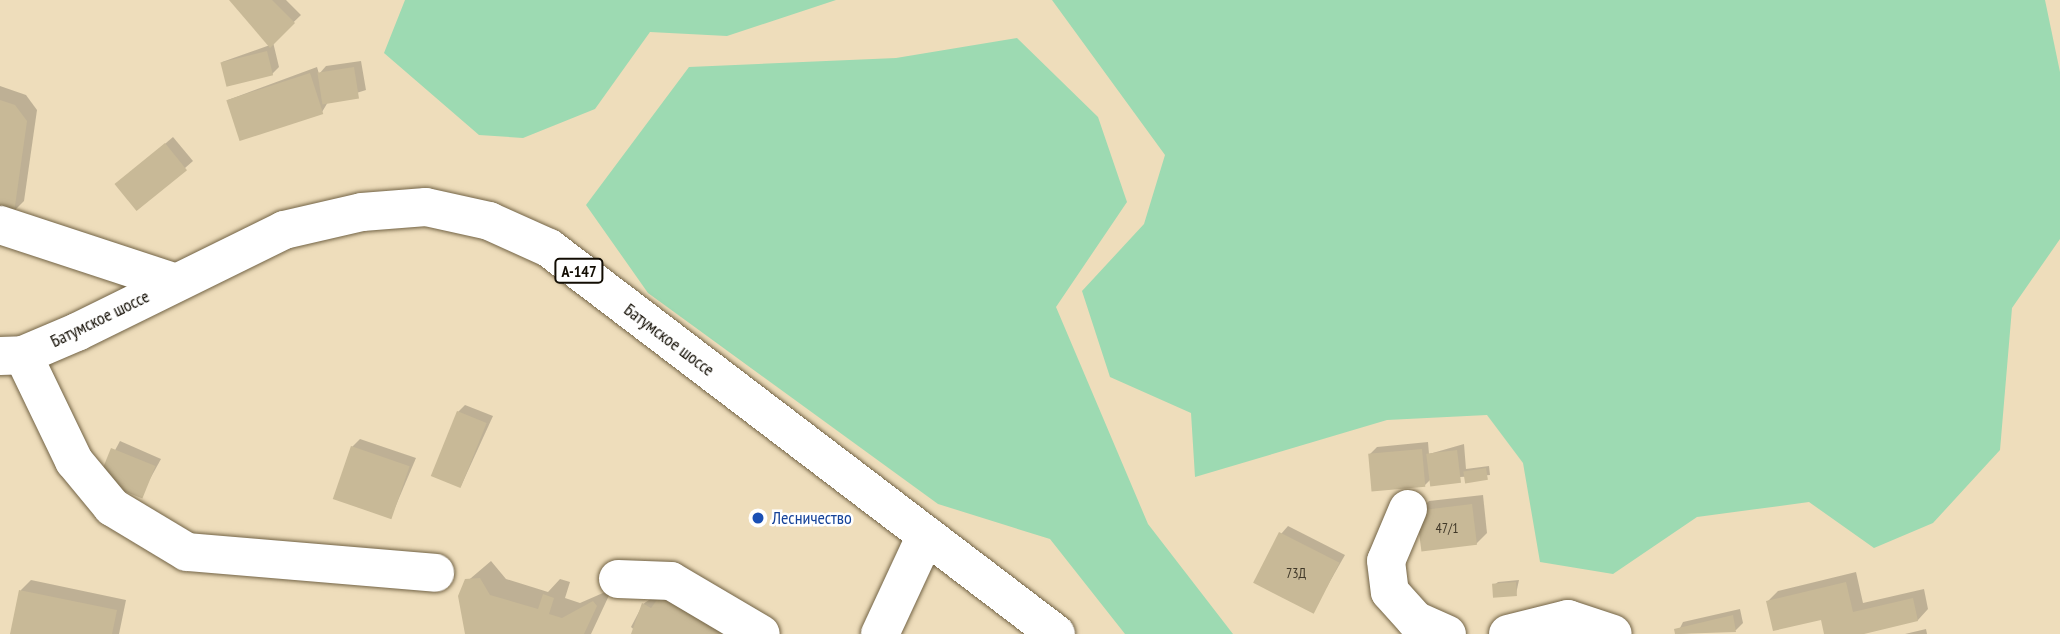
<!DOCTYPE html>
<meta charset="utf-8">
<style>
body{margin:0}
#map{position:relative;width:2060px;height:634px;overflow:hidden;background:#edb;font-family:"PT Sans Narrow",sans-serif}
div>[style]{position:absolute}
.green>*{inset:0;background:#9ddab2}
.shadow>*{inset:0;background:#0003}
.building>*{inset:0;background:#c8b997;transform-origin:0 0}
.roads{filter:drop-shadow(0 0 2px #726345) drop-shadow(0 0 2px #726345)}
.minor>*{height:38px;margin:-19px;padding:0 19px;transform-origin:19px;border-radius:19px;background:#fff}
.highway>*{height:38px;margin:-19px;padding:0 19px;transform-origin:19px;border-radius:19px;background:#fff}
.dots>*{width:19px;height:19px;translate:-50% -50%;box-sizing:border-box;border:4px solid #fff;border-radius:50%}
span{translate:-50% -50%;white-space:nowrap;text-align:center;line-height:1.15;-webkit-text-stroke:5px #fff;paint-order:stroke}
.number-label{font-size:14px;color:#403828}
.number-label span{-webkit-text-stroke-width:0}
.shield-label span{padding:2px 5px;background:#fff;border:2px solid;border-radius:5px;-webkit-text-stroke-width:0}
.shield-label{font-size:16px;color:#120d03;font-weight:700}
.street-label{font-size:18px;color:#120d03}
.transit-label{font-size:18px;color:#164399}
.left{translate:0 -50%;text-align:left}
</style>
<div id="map">
<div class="green">
<div style="clip-path:polygon(405px 0,836px 0,727px 36px,650px 32px,595px 109px,523px 138px,479px 135px,384px 53px)"></div>
<div style="clip-path:polygon(1052px 0,2045px 0,2060px 72px,2060px 239px,2012px 308px,2000px 450px,1933px 523px,1874px 548px,1809px 502px,1697px 517px,1613px 574px,1540px 562px,1523px 463px,1487px 415px,1387px 420px,1195px 477px,1191px 413px,1110px 377px,1082px 291px,1144px 224px,1165px 155px)"></div>
<div style="clip-path:polygon(1017px 38px,1098px 117px,1127px 202px,1056px 307px,1148px 524px,1233px 634px,1125px 634px,1050px 539px,938px 504px,648px 293px,586px 205px,689px 67px,896px 58px)"></div>
</div>
<div class="shadow">
<div style="clip-path:polygon(231px 0,286px 0,301px 15px,273px 42px,279px 67px,272px 74px,222px 62px,270px 45px)"></div>
<div style="clip-path:polygon(361px 61px,366px 90px,328px 102px,322px 112px,228px 100px,317px 67px,319px 74px,326px 66px)"></div>
<div style="clip-path:polygon(0 86px,26px 95px,37px 110px,24px 201px,14px 211px,0 207px)"></div>
<div style="clip-path:polygon(173px 137px,193px 161px,138px 209px,125px 178px)"></div>
<div style="clip-path:polygon(465px 405px,493px 416px,461px 486px,458px 412px)"></div>
<div style="clip-path:polygon(360px 439px,416px 458px,391px 517px,352px 447px)"></div>
<div style="clip-path:polygon(120px 441px,161px 459px,140px 497px,99px 480px)"></div>
<div style="clip-path:polygon(1428px 442px,1429px 454px,1464px 444px,1466px 469px,1489px 466px,1490px 475px,1431px 479px,1424px 486px,1370px 454px,1377px 447px)"></div>
<div style="clip-path:polygon(1483px 495px,1487px 533px,1476px 544px,1418px 512px,1429px 501px)"></div>
<div style="clip-path:polygon(1288px 526px,1345px 555px,1313px 611px,1281px 534px)"></div>
<div style="clip-path:polygon(491px 561px,506px 579px,548px 592px,560px 579px,570px 582px,565px 598px,580px 603px,612px 589px,591px 634px,469px 634px,464px 584px)"></div>
<div style="clip-path:polygon(1856px 572px,1863px 603px,1924px 589px,1928px 609px,1918px 620px,1826px 634px,1822px 618px,1768px 601px,1778px 591px)"></div>
<div style="clip-path:polygon(31px 580px,126px 600px,119px 634px,12px 634px,21px 590px)"></div>
<div style="clip-path:polygon(1519px 580px,1516px 594px,1494px 585px,1498px 582px)"></div>
<div style="clip-path:polygon(674px 583px,639px 634px,631px 627px,643px 604px)"></div>
<div style="clip-path:polygon(1740px 609px,1743px 623px,1736px 630px,1677px 634px,1683px 622px)"></div>
<div style="clip-path:polygon(1926px 629px,1927px 634px,1905px 634px)"></div>
</div>
<div class="building">
<div style="clip-path:polygon(229px 0,272px 0,295px 23px,270px 48px)"></div>
<div style="left:267px;top:51px;width:25px;height:48px;rotate:76deg"></div>
<div style="left:354px;top:67px;width:32px;height:37px;rotate:81deg"></div>
<div style="left:310px;top:73px;width:43px;height:88px;rotate:72deg"></div>
<div style="clip-path:polygon(0 100px,15px 105px,27px 121px,14px 213px,0 209px)"></div>
<div style="left:165px;top:143px;width:35px;height:65px;rotate:51deg"></div>
<div style="left:457px;top:411px;width:32px;height:70px;rotate:22deg"></div>
<div style="left:351px;top:446px;width:62px;height:56px;rotate:19deg"></div>
<div style="left:111px;top:448px;width:48px;height:35px;rotate:22deg"></div>
<div style="left:1422px;top:449px;width:38px;height:54px;rotate:85deg"></div>
<div style="left:1457px;top:450px;width:33px;height:31px;rotate:83deg"></div>
<div style="left:1486px;top:468px;width:12px;height:23px;rotate:81deg"></div>
<div style="left:1472px;top:504px;width:41px;height:56px;rotate:83deg"></div>
<div style="left:1279px;top:532px;width:68px;height:57px;rotate:27deg"></div>
<div style="clip-path:polygon(480px 578px,490px 595px,538px 609px,543px 594px,554px 598px,549px 614px,562px 618px,593px 601px,597px 606px,584px 634px,465px 634px,458px 596px,465px 579px)"></div>
<div style="left:1516px;top:582px;width:14px;height:24px;rotate:86deg"></div>
<div style="clip-path:polygon(1846px 582px,1853px 612px,1913px 598px,1918px 621px,1864px 634px,1824px 634px,1821px 620px,1773px 631px,1766px 601px)"></div>
<div style="clip-path:polygon(19px 590px,117px 610px,112px 634px,10px 634px)"></div>
<div style="clip-path:polygon(663px 592px,728px 634px,631px 634px,642px 603px,651px 608px)"></div>
<div style="clip-path:polygon(1733px 615px,1736px 632px,1675px 634px,1674px 629px)"></div>
</div>
<div class="roads">
<div class="minor">
<div style="left:0;top:225px;width:182px;rotate:18.2deg"></div>
<div style="left:23px;top:355px;width:118px;rotate:64.3deg"></div>
<div style="left:74px;top:461px;width:60px;rotate:50.4deg"></div>
<div style="left:112px;top:507px;width:87px;rotate:31deg"></div>
<div style="left:187px;top:552px;width:249px;rotate:4.8deg"></div>
<div style="left:1408px;top:509px;width:56px;rotate:112.9deg"></div>
<div style="left:1386px;top:561px;width:31px;rotate:83deg"></div>
<div style="left:1390px;top:592px;width:38px;rotate:48deg"></div>
<div style="left:1415px;top:620px;width:35px;rotate:24deg"></div>
<div style="left:618px;top:579px;width:53px;rotate:2.2deg"></div>
<div style="left:671px;top:581px;width:104px;rotate:30.5deg"></div>
<div style="left:880px;top:634px;width:109px;rotate:-65.1deg"></div>
<div style="left:1508px;top:634px;width:62px;rotate:-14deg"></div>
<div style="left:1568px;top:619px;width:47px;rotate:18.4deg"></div>
</div>
<div class="highway">
<div style="left:0;top:356px;width:23px;rotate:-2deg"></div>
<div style="left:23px;top:355px;width:59px;rotate:-23.1deg"></div>
<div style="left:77px;top:332px;width:231px;rotate:-26.2deg"></div>
<div style="left:284px;top:230px;width:80px;rotate:-13deg"></div>
<div style="left:362px;top:212px;width:64px;rotate:-4.5deg"></div>
<div style="left:426px;top:207px;width:65px;rotate:12.5deg"></div>
<div style="left:489px;top:221px;width:66px;rotate:24.2deg"></div>
<div style="left:549px;top:248px;width:637px;rotate:37.28deg"></div>
</div>
</div>
<div class="dots">
<div style="left:758px;top:518px;background:#1a4fb4"></div>
</div>
<div class="number-label">
<span style="left:1447px;top:528px">47/1</span>
<span style="left:1296px;top:573px">73Д</span>
</div>
<div class="shield-label">
<span style="left:579px;top:271px">А-147</span>
</div>
<div class="street-label">
<span style="left:100px;top:319px;rotate:-26deg">Батумское шоссе</span>
<span style="left:669px;top:340px;rotate:37deg">Батумское шоссе</span>
</div>
<div class="transit-label">
<span class="left" style="left:772px;top:518px">Лесничество</span>
</div>
</div>
